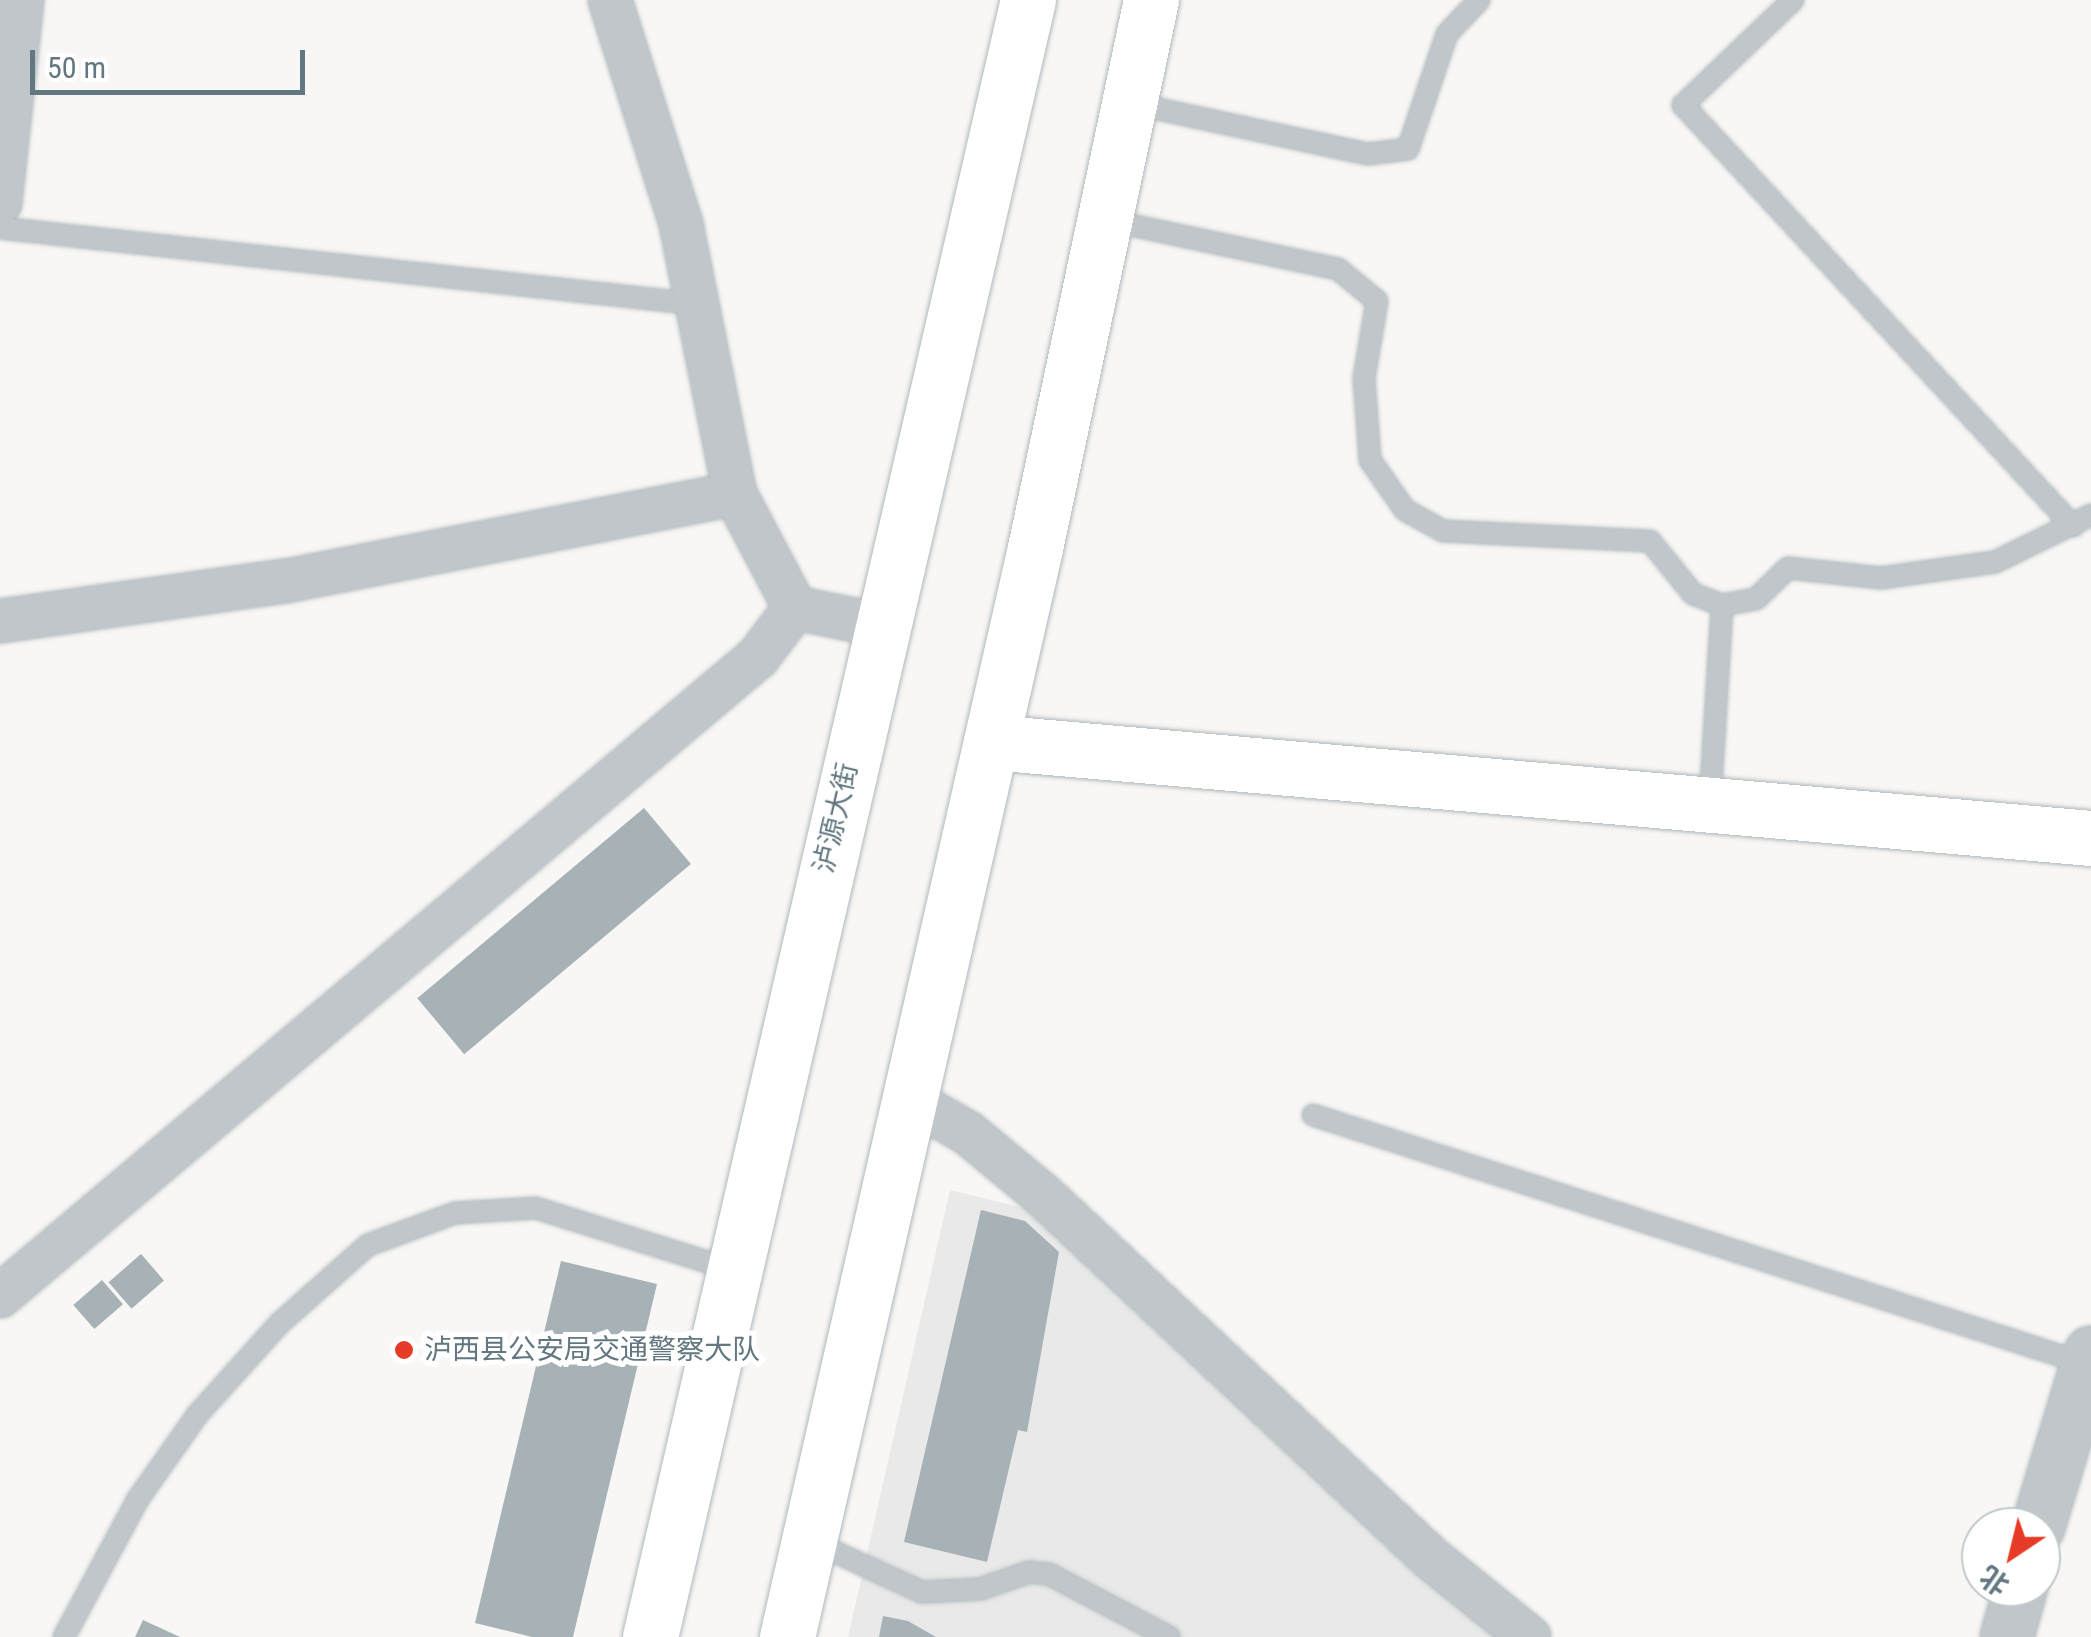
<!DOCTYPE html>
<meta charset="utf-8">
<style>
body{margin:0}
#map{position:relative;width:2091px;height:1637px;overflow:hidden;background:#f8f7f5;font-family:"Roboto Condensed","Noto Sans SC",sans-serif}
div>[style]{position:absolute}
.built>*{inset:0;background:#e8e9e8}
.building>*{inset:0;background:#a7b2b6;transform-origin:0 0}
.roads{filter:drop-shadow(0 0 2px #b0b8bc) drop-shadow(0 0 2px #b0b8bc)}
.service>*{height:20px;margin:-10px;padding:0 10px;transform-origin:10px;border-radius:10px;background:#c0c6c9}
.minor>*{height:42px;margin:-21px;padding:0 21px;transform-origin:21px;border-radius:21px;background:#c0c6c9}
.tertiary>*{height:52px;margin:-26px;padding:0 26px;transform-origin:26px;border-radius:26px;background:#c0c6c9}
.secondary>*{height:55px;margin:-27.5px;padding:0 27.5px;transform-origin:27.5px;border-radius:27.5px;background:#fff}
.dots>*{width:28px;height:28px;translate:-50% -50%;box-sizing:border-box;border:5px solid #fff;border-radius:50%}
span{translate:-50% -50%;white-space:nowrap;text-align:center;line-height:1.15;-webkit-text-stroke:10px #fff;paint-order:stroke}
.street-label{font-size:28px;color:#627780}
.poi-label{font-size:28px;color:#627780}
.left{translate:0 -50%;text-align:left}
.north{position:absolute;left:1961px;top:1507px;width:100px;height:100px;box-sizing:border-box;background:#fff;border:2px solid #c0c9cc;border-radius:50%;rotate:215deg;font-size:28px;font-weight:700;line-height:40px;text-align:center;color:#627780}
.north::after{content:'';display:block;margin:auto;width:35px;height:45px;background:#e63c27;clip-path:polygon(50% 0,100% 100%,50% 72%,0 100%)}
.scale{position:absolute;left:30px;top:50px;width:275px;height:45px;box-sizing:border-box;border:5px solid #627780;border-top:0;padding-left:12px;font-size:30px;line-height:35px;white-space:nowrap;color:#627780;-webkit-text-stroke:8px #fff;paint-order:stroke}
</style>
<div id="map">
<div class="built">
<div style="clip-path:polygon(950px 1190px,1036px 1211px,1501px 1637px,848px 1637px)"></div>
</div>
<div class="building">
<div style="left:644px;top:808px;width:73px;height:296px;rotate:50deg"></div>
<div style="clip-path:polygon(981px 1210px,1025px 1221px,1059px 1252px,1027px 1432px,1018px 1430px,987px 1562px,904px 1542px)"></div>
<div style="left:141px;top:1254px;width:35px;height:43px;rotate:49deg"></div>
<div style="clip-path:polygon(561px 1261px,657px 1284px,573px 1637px,532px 1637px,475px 1623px)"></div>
<div style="left:102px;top:1280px;width:32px;height:38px;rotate:49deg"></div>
<div style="clip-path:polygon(883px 1616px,908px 1621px,936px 1637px,879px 1637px)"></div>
<div style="clip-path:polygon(143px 1620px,180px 1637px,135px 1637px)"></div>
</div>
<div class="roads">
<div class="service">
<div style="left:1793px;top:0;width:152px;rotate:136.3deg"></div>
<div style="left:1683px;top:105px;width:574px;rotate:47.19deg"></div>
<div style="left:1130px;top:103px;width:243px;rotate:12.1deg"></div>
<div style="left:1368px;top:154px;width:40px;rotate:-7.1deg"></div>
<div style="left:1408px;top:149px;width:121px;rotate:-71.3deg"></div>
<div style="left:1447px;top:34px;width:47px;rotate:-46.7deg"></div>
<div style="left:1107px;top:220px;width:236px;rotate:12deg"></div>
<div style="left:1338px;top:269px;width:50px;rotate:39.4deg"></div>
<div style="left:1377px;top:301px;width:78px;rotate:99.6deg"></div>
<div style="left:1364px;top:378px;width:82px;rotate:85.8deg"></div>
<div style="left:1370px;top:460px;width:61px;rotate:55deg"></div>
<div style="left:1405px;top:510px;width:43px;rotate:28.9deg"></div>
<div style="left:1443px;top:531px;width:207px;rotate:2.8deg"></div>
<div style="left:1650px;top:541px;width:68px;rotate:50.9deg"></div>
<div style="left:1693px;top:594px;width:31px;rotate:21deg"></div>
<div style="left:1722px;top:605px;width:35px;rotate:-10deg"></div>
<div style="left:1756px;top:599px;width:45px;rotate:-44.1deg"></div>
<div style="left:1788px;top:568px;width:94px;rotate:6.1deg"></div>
<div style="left:1881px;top:578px;width:115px;rotate:-8deg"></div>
<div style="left:1995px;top:562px;width:107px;rotate:-26.1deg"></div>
<div style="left:0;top:228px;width:700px;rotate:6.23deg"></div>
<div style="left:1710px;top:803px;width:198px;rotate:-86.5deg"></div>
<div style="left:1313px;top:1115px;width:812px;rotate:17.85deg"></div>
<div style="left:811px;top:1541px;width:122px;rotate:24.7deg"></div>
<div style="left:922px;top:1592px;width:58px;rotate:-3deg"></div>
<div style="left:980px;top:1589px;width:52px;rotate:-19.1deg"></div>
<div style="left:1029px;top:1572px;width:20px;rotate:6deg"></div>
<div style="left:1049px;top:1574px;width:136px;rotate:27.7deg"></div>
<div style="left:64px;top:1637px;width:157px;rotate:-61.8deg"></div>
<div style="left:138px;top:1499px;width:104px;rotate:-54.8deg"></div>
<div style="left:198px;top:1414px;width:122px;rotate:-48deg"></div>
<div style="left:280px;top:1323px;width:118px;rotate:-41.6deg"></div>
<div style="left:368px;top:1245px;width:93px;rotate:-20.2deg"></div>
<div style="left:455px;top:1213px;width:81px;rotate:-3.5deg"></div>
<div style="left:536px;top:1208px;width:203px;rotate:17.5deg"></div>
</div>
<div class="minor">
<div style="left:610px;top:0;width:235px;rotate:72.4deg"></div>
<div style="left:681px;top:224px;width:275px;rotate:78.7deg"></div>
<div style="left:735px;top:494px;width:129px;rotate:62.2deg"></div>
<div style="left:0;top:203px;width:204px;rotate:-83.8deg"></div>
<div style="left:795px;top:608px;width:87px;rotate:11.3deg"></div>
<div style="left:0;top:621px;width:289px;rotate:-8deg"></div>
<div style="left:286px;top:581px;width:457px;rotate:-11deg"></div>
<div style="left:909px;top:1099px;width:68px;rotate:30deg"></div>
<div style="left:968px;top:1133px;width:99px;rotate:39.7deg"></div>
<div style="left:1044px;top:1196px;width:530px;rotate:43.09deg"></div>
<div style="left:1431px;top:1558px;width:126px;rotate:38.9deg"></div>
<div style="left:0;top:1296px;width:991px;rotate:-40.13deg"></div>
<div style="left:758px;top:657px;width:61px;rotate:-52.9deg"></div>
</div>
<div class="tertiary">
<div style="left:2038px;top:1527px;width:182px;rotate:-73.1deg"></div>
<div style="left:2007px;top:1637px;width:52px;rotate:-74.4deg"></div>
</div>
<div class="secondary">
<div style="left:991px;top:742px;width:1104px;rotate:4.99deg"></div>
<div style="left:650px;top:1637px;width:1680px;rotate:-77deg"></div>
<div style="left:787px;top:1637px;width:1117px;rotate:-77.17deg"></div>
<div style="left:1035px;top:548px;width:560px;rotate:-78.05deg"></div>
</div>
</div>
<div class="dots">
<div style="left:404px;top:1350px;background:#e63c27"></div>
</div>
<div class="street-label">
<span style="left:836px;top:818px;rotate:-77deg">泸源大街</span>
</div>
<div class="poi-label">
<span class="left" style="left:424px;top:1350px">泸西县公安局交通警察大队</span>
</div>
<div class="north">北</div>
<div class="scale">50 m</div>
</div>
